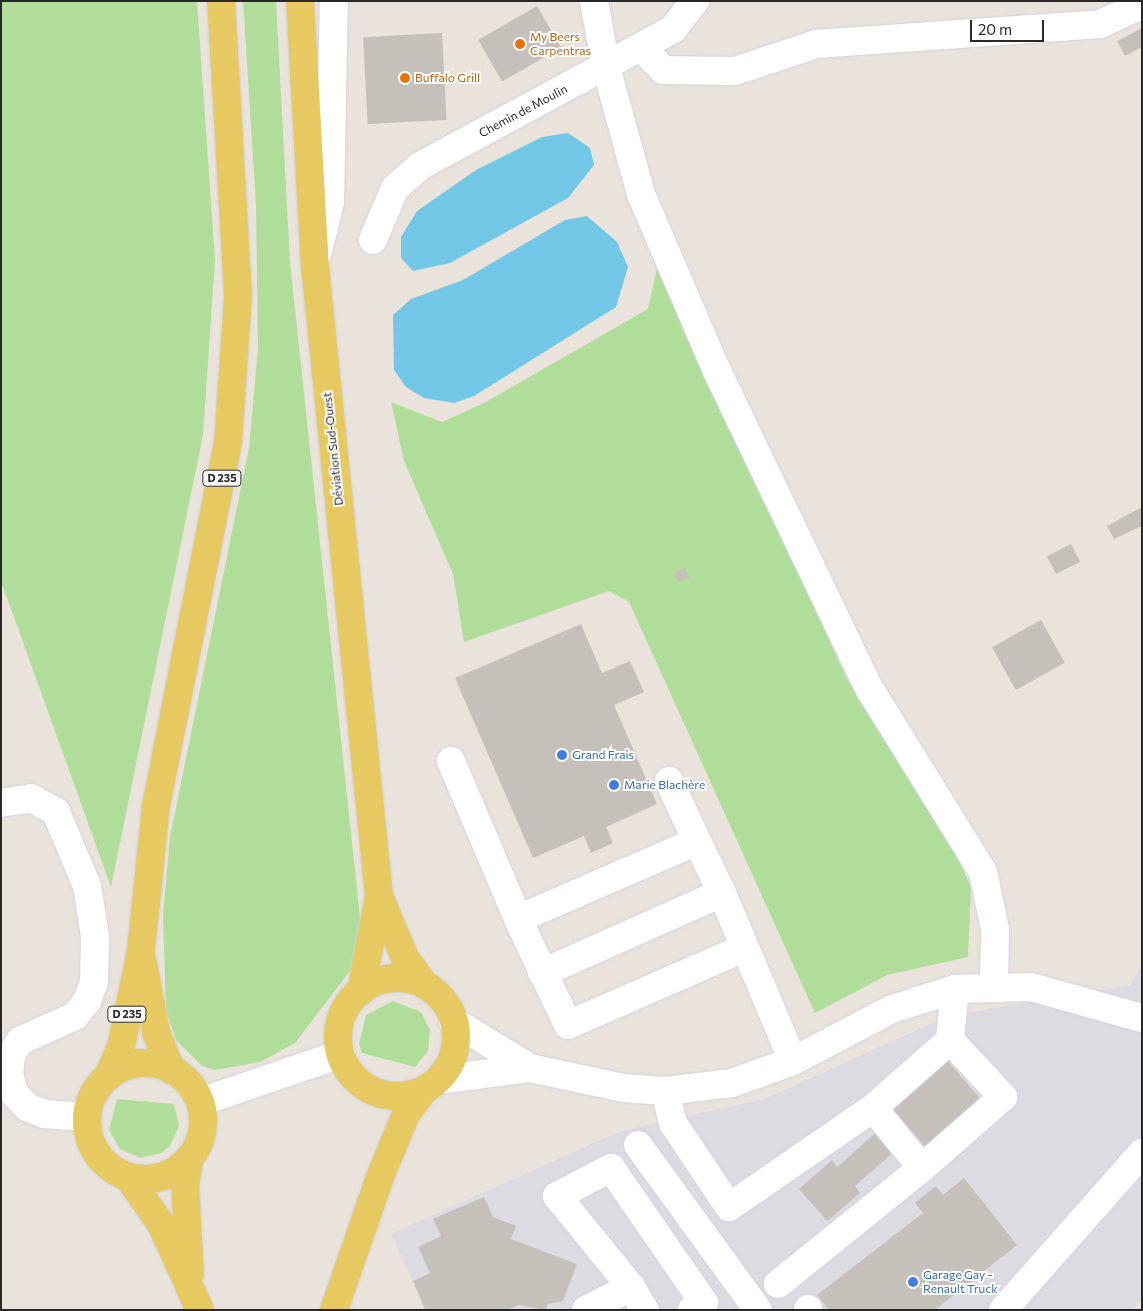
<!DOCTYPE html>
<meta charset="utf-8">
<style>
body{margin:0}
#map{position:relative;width:1143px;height:1311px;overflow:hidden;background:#eae3db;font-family:Commissioner,sans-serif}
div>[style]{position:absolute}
.industrial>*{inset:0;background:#dddbe2}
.green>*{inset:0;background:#b0de9a}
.water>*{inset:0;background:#73c7e6}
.building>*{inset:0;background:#c5c0ba;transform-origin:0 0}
.roads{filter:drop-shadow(0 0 1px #d0d3e0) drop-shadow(0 0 1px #d0d3e0)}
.minor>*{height:28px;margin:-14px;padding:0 14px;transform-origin:14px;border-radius:14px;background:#fff}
.major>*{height:28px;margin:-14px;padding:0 14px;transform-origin:14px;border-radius:14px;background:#e7c962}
.major>.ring{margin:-14px;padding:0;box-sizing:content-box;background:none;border:28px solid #e7c962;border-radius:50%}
.dots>*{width:14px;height:14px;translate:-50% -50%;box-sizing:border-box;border:2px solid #fff;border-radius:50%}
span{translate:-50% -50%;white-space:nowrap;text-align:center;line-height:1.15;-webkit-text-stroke:4px #fff;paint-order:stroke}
.shield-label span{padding:1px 4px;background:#fff;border:1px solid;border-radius:4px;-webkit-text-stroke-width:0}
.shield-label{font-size:11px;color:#282828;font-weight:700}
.food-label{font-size:12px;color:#c56008}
.left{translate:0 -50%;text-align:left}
.street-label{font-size:12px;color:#282828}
.shop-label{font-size:12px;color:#366cbe}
.frame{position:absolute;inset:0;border:2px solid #282828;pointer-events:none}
.scale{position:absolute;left:970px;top:20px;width:74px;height:22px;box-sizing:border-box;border:2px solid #282828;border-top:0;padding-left:6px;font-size:15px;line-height:18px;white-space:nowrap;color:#282828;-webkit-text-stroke:4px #fff;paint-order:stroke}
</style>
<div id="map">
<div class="industrial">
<div style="clip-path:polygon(1142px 964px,1142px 1301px,1131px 1310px,427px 1310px,391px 1234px,618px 1132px,767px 1098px,948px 1016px,1130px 985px)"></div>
</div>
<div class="green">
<div style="clip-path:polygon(1px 1px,197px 1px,215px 260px,203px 435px,111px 887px,1px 581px)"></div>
<div style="clip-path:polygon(243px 1px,276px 1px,290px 262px,362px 936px,353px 967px,295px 1043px,260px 1062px,215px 1070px,202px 1066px,176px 1040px,166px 1011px,163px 915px,170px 837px,249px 448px,258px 347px,256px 205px)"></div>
<div style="clip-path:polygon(657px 268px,848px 681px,945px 829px,971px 888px,968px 957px,887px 975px,815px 1013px,629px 602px,609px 591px,464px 642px,453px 574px,404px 461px,391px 402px,442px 422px,484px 403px,648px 309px)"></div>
<div style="clip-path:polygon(393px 1001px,421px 1012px,430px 1030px,428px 1051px,415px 1067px,362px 1053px,359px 1044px,366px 1015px)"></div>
<div style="clip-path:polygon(117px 1099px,174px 1104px,179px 1126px,170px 1146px,161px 1153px,140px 1158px,120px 1149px,109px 1130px)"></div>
</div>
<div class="water">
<div style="clip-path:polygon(568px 133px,590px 148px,594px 165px,568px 198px,450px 263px,413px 271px,401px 258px,401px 237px,417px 211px,476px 170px,542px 137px)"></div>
<div style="clip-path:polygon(587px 216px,617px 242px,628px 267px,616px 307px,474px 396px,454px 403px,424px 398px,406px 387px,394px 370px,393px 315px,411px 299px,463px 280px,565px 220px)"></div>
</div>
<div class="building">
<div style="left:537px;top:6px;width:48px;height:68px;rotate:60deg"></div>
<div style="clip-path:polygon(1142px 28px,1142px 47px,1125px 56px,1117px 41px)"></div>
<div style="left:442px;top:33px;width:87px;height:79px;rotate:87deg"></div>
<div style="clip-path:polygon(1142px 507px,1142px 526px,1114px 539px,1107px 526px)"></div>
<div style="left:1071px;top:544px;width:20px;height:27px;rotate:63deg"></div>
<div style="clip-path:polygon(685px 568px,690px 577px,678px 582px,674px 572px)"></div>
<div style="left:1041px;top:620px;width:49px;height:56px;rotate:61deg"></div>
<div style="clip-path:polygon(581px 624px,602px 673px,630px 661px,644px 692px,614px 705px,657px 804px,606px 827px,613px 843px,591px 853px,584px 836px,533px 858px,455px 678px)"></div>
<div style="left:945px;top:1058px;width:55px;height:73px;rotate:49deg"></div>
<div style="clip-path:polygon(879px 1130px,896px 1150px,855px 1186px,860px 1193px,827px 1221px,799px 1189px,832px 1160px,837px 1167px)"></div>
<div style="clip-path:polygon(964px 1178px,1017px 1245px,935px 1310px,829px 1310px,817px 1295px,923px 1213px,915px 1203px,936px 1186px,943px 1195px)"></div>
<div style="clip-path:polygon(484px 1197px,493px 1217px,516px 1226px,511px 1239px,577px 1264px,563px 1301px,548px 1304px,546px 1310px,518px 1305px,507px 1310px,425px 1310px,413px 1281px,430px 1273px,418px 1247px,441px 1236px,433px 1219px)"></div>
</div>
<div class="roads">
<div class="minor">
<div style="left:594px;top:1px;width:67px;rotate:79.7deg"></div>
<div style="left:606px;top:67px;width:132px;rotate:74.6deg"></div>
<div style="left:641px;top:194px;width:193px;rotate:66.8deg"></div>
<div style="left:717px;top:371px;width:352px;rotate:64.4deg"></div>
<div style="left:869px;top:688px;width:216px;rotate:58.2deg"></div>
<div style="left:983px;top:872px;width:58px;rotate:78.1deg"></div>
<div style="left:995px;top:929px;width:57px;rotate:91deg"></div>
<div style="left:641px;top:47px;width:32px;rotate:46deg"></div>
<div style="left:663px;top:70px;width:72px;rotate:0.8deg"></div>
<div style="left:735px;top:71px;width:85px;rotate:-18.4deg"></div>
<div style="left:816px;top:44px;width:285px;rotate:-4deg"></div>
<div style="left:1100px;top:24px;width:46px;rotate:-24.3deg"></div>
<div style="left:373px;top:240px;width:56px;rotate:-67.1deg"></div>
<div style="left:395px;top:188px;width:33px;rotate:-41deg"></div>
<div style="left:420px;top:166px;width:288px;rotate:-28.4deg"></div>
<div style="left:673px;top:29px;width:36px;rotate:-52deg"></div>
<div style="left:317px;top:255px;width:55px;rotate:-76.2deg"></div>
<div style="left:330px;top:202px;width:201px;rotate:-88.9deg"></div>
<div style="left:451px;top:761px;width:172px;rotate:67deg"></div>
<div style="left:669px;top:781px;width:66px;rotate:65deg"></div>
<div style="left:1px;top:803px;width:30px;rotate:-9deg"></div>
<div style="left:31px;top:798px;width:29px;rotate:29deg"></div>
<div style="left:56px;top:812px;width:80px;rotate:67.3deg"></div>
<div style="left:87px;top:886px;width:51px;rotate:80.9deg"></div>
<div style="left:95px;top:936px;width:46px;rotate:91.2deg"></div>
<div style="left:94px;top:982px;width:20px;rotate:110deg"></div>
<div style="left:87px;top:1001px;width:19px;rotate:129deg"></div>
<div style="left:75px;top:1016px;width:60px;rotate:155.6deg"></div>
<div style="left:20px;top:1041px;width:17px;rotate:123deg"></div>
<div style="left:11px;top:1055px;width:18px;rotate:96deg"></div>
<div style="left:9px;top:1073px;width:21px;rotate:76deg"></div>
<div style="left:14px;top:1093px;width:19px;rotate:47deg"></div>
<div style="left:27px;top:1107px;width:18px;rotate:22deg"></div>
<div style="left:44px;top:1114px;width:43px;rotate:4deg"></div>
<div style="left:744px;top:948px;width:192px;rotate:156.4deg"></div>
<div style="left:568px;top:1025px;width:117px;rotate:-115.3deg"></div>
<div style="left:518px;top:919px;width:195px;rotate:-23.5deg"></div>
<div style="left:697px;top:841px;width:58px;rotate:64.3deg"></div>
<div style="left:722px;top:893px;width:182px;rotate:67.1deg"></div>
<div style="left:542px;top:973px;width:197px;rotate:-24deg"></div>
<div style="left:453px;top:1021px;width:90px;rotate:31.4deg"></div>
<div style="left:950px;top:1040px;width:51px;rotate:-84.4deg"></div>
<div style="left:437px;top:1080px;width:94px;rotate:-7.4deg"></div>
<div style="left:530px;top:1068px;width:95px;rotate:12.1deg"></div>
<div style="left:623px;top:1088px;width:42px;rotate:4.1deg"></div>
<div style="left:665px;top:1091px;width:67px;rotate:-6.8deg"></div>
<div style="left:732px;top:1083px;width:65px;rotate:-19.8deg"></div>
<div style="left:793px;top:1061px;width:112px;rotate:-27.7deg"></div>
<div style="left:892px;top:1009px;width:66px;rotate:-17.6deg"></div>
<div style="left:955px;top:989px;width:76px;rotate:-1.5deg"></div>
<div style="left:1031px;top:987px;width:115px;rotate:15.6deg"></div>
<div style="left:665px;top:1091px;width:33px;rotate:76deg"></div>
<div style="left:673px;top:1123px;width:101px;rotate:56.3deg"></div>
<div style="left:729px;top:1207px;width:175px;rotate:-34.5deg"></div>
<div style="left:873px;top:1108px;width:103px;rotate:-41.4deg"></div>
<div style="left:950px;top:1040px;width:78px;rotate:47.1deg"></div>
<div style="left:1003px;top:1097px;width:108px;rotate:138.8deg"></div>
<div style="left:922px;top:1168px;width:77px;rotate:-129.2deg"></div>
<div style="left:200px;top:1102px;width:149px;rotate:-18.8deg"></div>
<div style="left:638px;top:1145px;width:204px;rotate:54deg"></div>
<div style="left:778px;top:1284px;width:185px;rotate:-38.9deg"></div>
<div style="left:631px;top:1287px;width:27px;rotate:59deg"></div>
<div style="left:808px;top:1309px;width:1px;rotate:90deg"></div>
<div style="left:586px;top:1310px;width:51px;rotate:-27.1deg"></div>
<div style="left:631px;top:1287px;width:117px;rotate:-129.1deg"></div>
<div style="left:557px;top:1196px;width:61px;rotate:-27.4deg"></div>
<div style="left:611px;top:1168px;width:164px;rotate:55.4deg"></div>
<div style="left:704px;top:1303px;width:14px;rotate:150deg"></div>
<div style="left:1003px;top:1310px;width:210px;rotate:-48.5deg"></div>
</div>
<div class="major">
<div style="left:300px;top:1px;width:265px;rotate:86.8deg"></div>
<div style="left:315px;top:266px;width:633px;rotate:84.2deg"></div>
<div style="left:379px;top:896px;width:97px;rotate:100.7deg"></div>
<div style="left:379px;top:896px;width:67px;rotate:67.2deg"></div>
<div style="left:405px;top:958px;width:34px;rotate:54deg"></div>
<div style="left:143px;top:963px;width:70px;rotate:79.3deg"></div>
<div style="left:156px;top:1032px;width:41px;rotate:68.5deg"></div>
<div class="ring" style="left:338px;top:978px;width:90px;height:90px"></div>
<div class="ring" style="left:87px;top:1063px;width:88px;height:88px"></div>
<div style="left:108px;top:1077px;width:33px;rotate:-67deg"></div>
<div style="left:121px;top:1047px;width:99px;rotate:-78.3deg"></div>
<div style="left:141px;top:950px;width:145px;rotate:-84.1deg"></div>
<div style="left:156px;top:806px;width:370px;rotate:-78.8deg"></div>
<div style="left:228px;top:443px;width:148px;rotate:-86.1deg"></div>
<div style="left:238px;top:295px;width:294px;rotate:-93.3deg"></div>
<div style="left:189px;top:1160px;width:24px;rotate:99deg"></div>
<div style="left:185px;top:1184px;width:90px;rotate:86.8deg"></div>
<div style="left:128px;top:1177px;width:57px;rotate:54.9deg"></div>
<div style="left:161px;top:1224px;width:94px;rotate:65.6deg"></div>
<div style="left:334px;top:1310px;width:141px;rotate:-70.9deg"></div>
<div style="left:380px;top:1177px;width:68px;rotate:-67.6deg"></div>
<div style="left:406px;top:1114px;width:30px;rotate:-53deg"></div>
</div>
</div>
<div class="dots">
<div style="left:520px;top:44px;background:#e8710a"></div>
<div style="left:405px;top:78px;background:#e8710a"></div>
<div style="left:562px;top:755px;background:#3f7fe0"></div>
<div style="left:614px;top:785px;background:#3f7fe0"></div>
<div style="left:913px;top:1282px;background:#3f7fe0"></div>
</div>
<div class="shield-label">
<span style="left:222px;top:478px">D 235</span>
<span style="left:127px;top:1014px">D 235</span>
</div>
<div class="food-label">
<span class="left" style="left:530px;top:44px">My Beers<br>Carpentras</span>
<span class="left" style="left:415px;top:78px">Buffalo Grill</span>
</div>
<div class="street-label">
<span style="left:523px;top:111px;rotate:-28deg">Chemin de Moulin</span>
<span style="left:333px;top:449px;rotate:-96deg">Déviation Sud-Ouest</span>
</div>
<div class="shop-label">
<span class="left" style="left:572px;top:755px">Grand Frais</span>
<span class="left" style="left:624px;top:785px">Marie Blachère</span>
<span class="left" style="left:923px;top:1282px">Garage Gay -<br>Renault Truck</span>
</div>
<div class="frame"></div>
<div class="scale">20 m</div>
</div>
